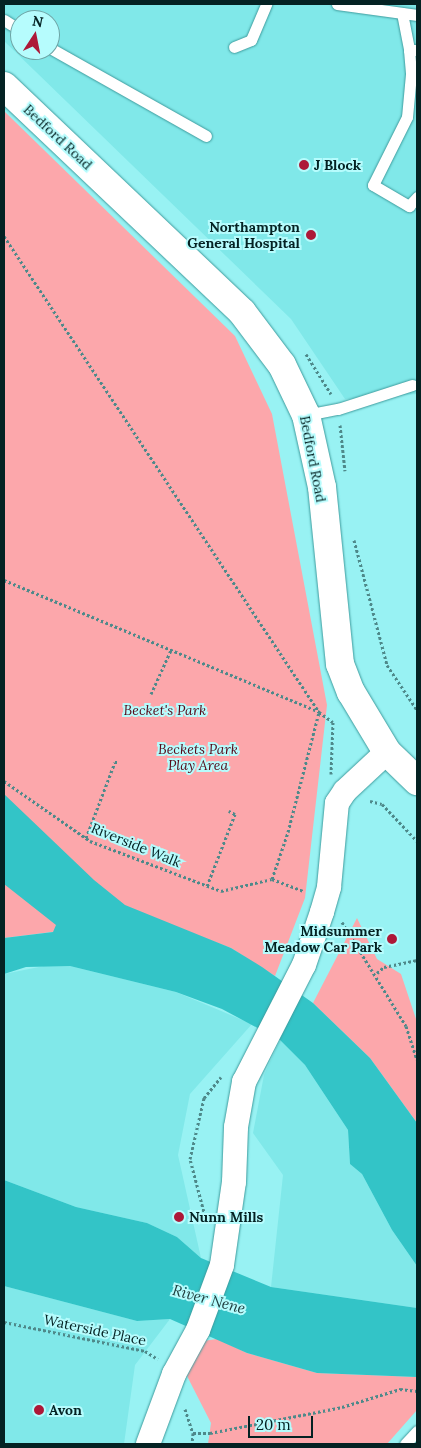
<!DOCTYPE html>
<style>
body{margin:0}
#map{position:relative;width:421px;height:1448px;overflow:hidden;background:#98f2f3;font-family:Lora,serif}
div>[style]{position:absolute}
.built>*{inset:0;background:#80e8e9}
.green>*{inset:0;background:#fca7ab}
.water>*{inset:0;background:#33c4c7}
.path>*{height:3px;margin-top:-1.5px;transform-origin:0;background:repeating-linear-gradient(90deg,#4e898a 0 2.5px,transparent 0 5px)}
.roads{filter:drop-shadow(0 0 1px #3e9b9d) drop-shadow(0 0 1px #3e9b9d)}
.lane>*{height:11px;margin:-5.5px;padding:0 5.5px;transform-origin:5.5px;border-radius:5.5px;background:#fff}
.street>*{height:24px;margin:-12px;padding:0 12px;transform-origin:12px;border-radius:12px;background:#fff}
.primary>*{height:28px;margin:-14px;padding:0 14px;transform-origin:14px;border-radius:14px;background:#fff}
.dots>*{width:14px;height:14px;translate:-50% -50%;box-sizing:border-box;border:2px solid #b6fcfd;border-radius:50%}
span{translate:-50% -50%;white-space:nowrap;text-align:center;line-height:1.15;-webkit-text-stroke:4px #b6fcfd;paint-order:stroke}
.street-label{font-size:14px;color:#042223}
.poi-label{font-size:14px;color:#042223;font-weight:700}
.left{translate:0 -50%;text-align:left}
.right{translate:-100% -50%;text-align:right}
.park-label{font-size:14px;color:#550918;font-style:italic}
.water-label{font-size:15px;color:#1d3b3b;font-style:italic}
.frame{position:absolute;inset:0;border:5px solid #042223;pointer-events:none}
.north{position:absolute;left:10px;top:10px;width:50px;height:50px;box-sizing:border-box;background:#b6fcfd;border:1px solid #6fa5a6;border-radius:50%;rotate:11deg;font-size:14px;font-weight:700;line-height:20px;text-align:center;color:#042223}
.north::after{content:'';display:block;margin:auto;width:18px;height:22px;background:#ad1838;clip-path:polygon(50% 0,100% 100%,50% 72%,0 100%)}
.scale{position:absolute;left:248px;top:1416px;width:65px;height:22px;box-sizing:border-box;border:2px solid #042223;border-top:0;padding-left:6px;font-size:15px;line-height:18px;white-space:nowrap;color:#042223;-webkit-text-stroke:4px #b6fcfd;paint-order:stroke}
</style>
<div id="map">
<div class="built">
<div style="clip-path:polygon(evenodd,4px 4px,417px 4px,417px 394px,345px 399px,291px 319px,4px 41px,4px 4px,20px 20px,50px 20px,50px 50px,20px 50px,20px 20px)"></div>
<div style="clip-path:polygon(49px 965px,70px 966px,176px 992px,252px 1024px,190px 1094px,178px 1155px,201px 1258px,177px 1237px,147px 1223px,76px 1207px,4px 1180px,4px 974px)"></div>
<div style="clip-path:polygon(280px 1040px,305px 1065px,348px 1130px,350px 1164px,362px 1174px,392px 1230px,417px 1266px,417px 1308px,271px 1287px,283px 1175px,253px 1133px,264px 1075px)"></div>
<div style="clip-path:polygon(4px 1286px,137px 1321px,170px 1319px,135px 1365px,124px 1444px,4px 1444px)"></div>
</div>
<div class="green">
<div style="clip-path:polygon(4px 111px,235px 336px,272px 414px,327px 705px,305px 898px,275px 976px,231px 948px,155px 919px,4px 938px)"></div>
<div style="clip-path:polygon(357px 918px,377px 959px,401px 974px,417px 1022px,417px 1123px,370px 1058px,313px 1003px)"></div>
<div style="clip-path:polygon(217px 1339px,247px 1353px,317px 1373px,417px 1377px,417px 1410px,387px 1444px,208px 1444px,211px 1423px,187px 1376px,203px 1341px)"></div>
</div>
<div class="water">
<div style="clip-path:polygon(4px 794px,94px 880px,125px 905px,231px 948px,262px 967px,313px 1003px,370px 1058px,417px 1123px,417px 1266px,392px 1230px,362px 1174px,350px 1164px,348px 1130px,305px 1065px,280px 1040px,222px 1009px,176px 992px,70px 966px,26px 967px,4px 974px,4px 938px,53px 932px,56px 925px,4px 884px)"></div>
<div style="clip-path:polygon(4px 1180px,76px 1207px,147px 1223px,177px 1237px,201px 1258px,271px 1287px,417px 1308px,417px 1377px,317px 1373px,247px 1353px,170px 1319px,137px 1321px,4px 1286px)"></div>
</div>
<div class="path">
<div style="left:4px;top:236px;width:571px;rotate:56.5deg"></div>
<div style="left:306px;top:354px;width:47px;rotate:58deg"></div>
<div style="left:340px;top:425px;width:46px;rotate:83.8deg"></div>
<div style="left:354px;top:540px;width:129px;rotate:75.2deg"></div>
<div style="left:387px;top:665px;width:54px;rotate:56.3deg"></div>
<div style="left:4px;top:580px;width:342px;rotate:22.7deg"></div>
<div style="left:319px;top:712px;width:17px;rotate:36deg"></div>
<div style="left:333px;top:722px;width:52px;rotate:92.2deg"></div>
<div style="left:151px;top:694px;width:48px;rotate:-65.6deg"></div>
<div style="left:4px;top:781px;width:105px;rotate:34.9deg"></div>
<div style="left:90px;top:841px;width:140px;rotate:20.9deg"></div>
<div style="left:221px;top:891px;width:52px;rotate:-13.2deg"></div>
<div style="left:272px;top:879px;width:34px;rotate:21deg"></div>
<div style="left:370px;top:801px;width:12px;rotate:14deg"></div>
<div style="left:382px;top:804px;width:51px;rotate:46.6deg"></div>
<div style="left:86px;top:838px;width:81px;rotate:-69.1deg"></div>
<div style="left:115px;top:762px;width:4px"></div>
<div style="left:272px;top:879px;width:50px;rotate:-71.2deg"></div>
<div style="left:288px;top:832px;width:124px;rotate:-75.5deg"></div>
<div style="left:207px;top:886px;width:77px;rotate:-68.7deg"></div>
<div style="left:235px;top:814px;width:7px;rotate:-153deg"></div>
<div style="left:342px;top:922px;width:122px;rotate:58.4deg"></div>
<div style="left:406px;top:1026px;width:35px;rotate:72deg"></div>
<div style="left:377px;top:973px;width:9px;rotate:-41deg"></div>
<div style="left:384px;top:967px;width:34px;rotate:-12deg"></div>
<div style="left:205px;top:1216px;width:59px;rotate:-104.7deg"></div>
<div style="left:190px;top:1159px;width:63px;rotate:-77.1deg"></div>
<div style="left:204px;top:1098px;width:27px;rotate:-51deg"></div>
<div style="left:4px;top:1322px;width:144px;rotate:11.6deg"></div>
<div style="left:145px;top:1351px;width:15px;rotate:32deg"></div>
<div style="left:185px;top:1409px;width:25px;rotate:72deg"></div>
<div style="left:193px;top:1433px;width:11px;rotate:95deg"></div>
<div style="left:193px;top:1433px;width:17px"></div>
<div style="left:210px;top:1433px;width:135px;rotate:-11.1deg"></div>
<div style="left:342px;top:1407px;width:61px;rotate:-17.2deg"></div>
<div style="left:400px;top:1389px;width:17px;rotate:7deg"></div>
</div>
<div class="roads">
<div class="lane">
<div style="left:337px;top:4px;width:81px;rotate:7.8deg"></div>
<div style="left:402px;top:13px;width:38px;rotate:79deg"></div>
<div style="left:409px;top:50px;width:6px"></div>
<div style="left:4px;top:20px;width:19px;rotate:32deg"></div>
<div style="left:234px;top:47px;width:18px;rotate:-22deg"></div>
<div style="left:251px;top:40px;width:39px;rotate:-67deg"></div>
<div style="left:50px;top:48px;width:179px;rotate:29.4deg"></div>
<div style="left:409px;top:50px;width:24px;rotate:85deg"></div>
<div style="left:411px;top:74px;width:43px;rotate:95.3deg"></div>
<div style="left:407px;top:117px;width:76px;rotate:116.6deg"></div>
<div style="left:373px;top:185px;width:42px;rotate:30.3deg"></div>
<div style="left:409px;top:206px;width:12px;rotate:-48deg"></div>
<div style="left:306px;top:415px;width:33px;rotate:-11deg"></div>
<div style="left:338px;top:409px;width:78px;rotate:-18deg"></div>
<div style="left:405px;top:1444px;width:18px;rotate:-47deg"></div>
</div>
<div class="street">
<div style="left:148px;top:1444px;width:75px;rotate:-69.6deg"></div>
<div style="left:174px;top:1374px;width:50px;rotate:-61.4deg"></div>
<div style="left:198px;top:1330px;width:69px;rotate:-69.7deg"></div>
<div style="left:222px;top:1265px;width:84px;rotate:-81.8deg"></div>
<div style="left:234px;top:1182px;width:55px;rotate:-87.9deg"></div>
<div style="left:236px;top:1127px;width:46px;rotate:-79.9deg"></div>
<div style="left:244px;top:1082px;width:131px;rotate:-62.9deg"></div>
<div style="left:304px;top:965px;width:56px;rotate:-71.2deg"></div>
<div style="left:322px;top:912px;width:26px;rotate:-74deg"></div>
<div style="left:329px;top:887px;width:84px;rotate:-84.6deg"></div>
<div style="left:337px;top:803px;width:14px;rotate:-56deg"></div>
<div style="left:345px;top:791px;width:57px;rotate:-42.9deg"></div>
</div>
<div class="primary">
<div style="left:4px;top:86px;width:328px;rotate:43.5deg"></div>
<div style="left:242px;top:312px;width:66px;rotate:53deg"></div>
<div style="left:282px;top:365px;width:55px;rotate:64.4deg"></div>
<div style="left:306px;top:415px;width:74px;rotate:77.5deg"></div>
<div style="left:322px;top:487px;width:178px;rotate:84.2deg"></div>
<div style="left:340px;top:664px;width:30px;rotate:69deg"></div>
<div style="left:351px;top:692px;width:70px;rotate:59deg"></div>
<div style="left:387px;top:752px;width:42px;rotate:44deg"></div>
</div>
</div>
<div class="dots">
<div style="left:304px;top:165px;background:#ad1838"></div>
<div style="left:311px;top:235px;background:#ad1838"></div>
<div style="left:392px;top:939px;background:#ad1838"></div>
<div style="left:179px;top:1217px;background:#ad1838"></div>
<div style="left:39px;top:1410px;background:#ad1838"></div>
</div>
<div class="street-label">
<span style="left:58px;top:137px;rotate:43deg">Bedford Road</span>
<span style="left:313px;top:459px;rotate:79deg">Bedford Road</span>
<span style="left:136px;top:845px;rotate:22deg">Riverside Walk</span>
<span style="left:95px;top:1330px;rotate:12deg">Waterside Place</span>
</div>
<div class="poi-label">
<span class="left" style="left:314px;top:165px">J Block</span>
<span class="right" style="left:300px;top:235px">Northampton<br>General Hospital</span>
<span class="right" style="left:382px;top:939px">Midsummer<br>Meadow Car Park</span>
<span class="left" style="left:189px;top:1217px">Nunn Mills</span>
<span class="left" style="left:49px;top:1410px">Avon</span>
</div>
<div class="park-label">
<span style="left:165px;top:710px">Becket's Park</span>
<span style="left:198px;top:757px">Beckets Park<br>Play Area</span>
</div>
<div class="water-label">
<span style="left:209px;top:1299px;rotate:15deg">River Nene</span>
</div>
<div class="frame"></div>
<div class="north">N</div>
<div class="scale">20 m</div>
</div>
